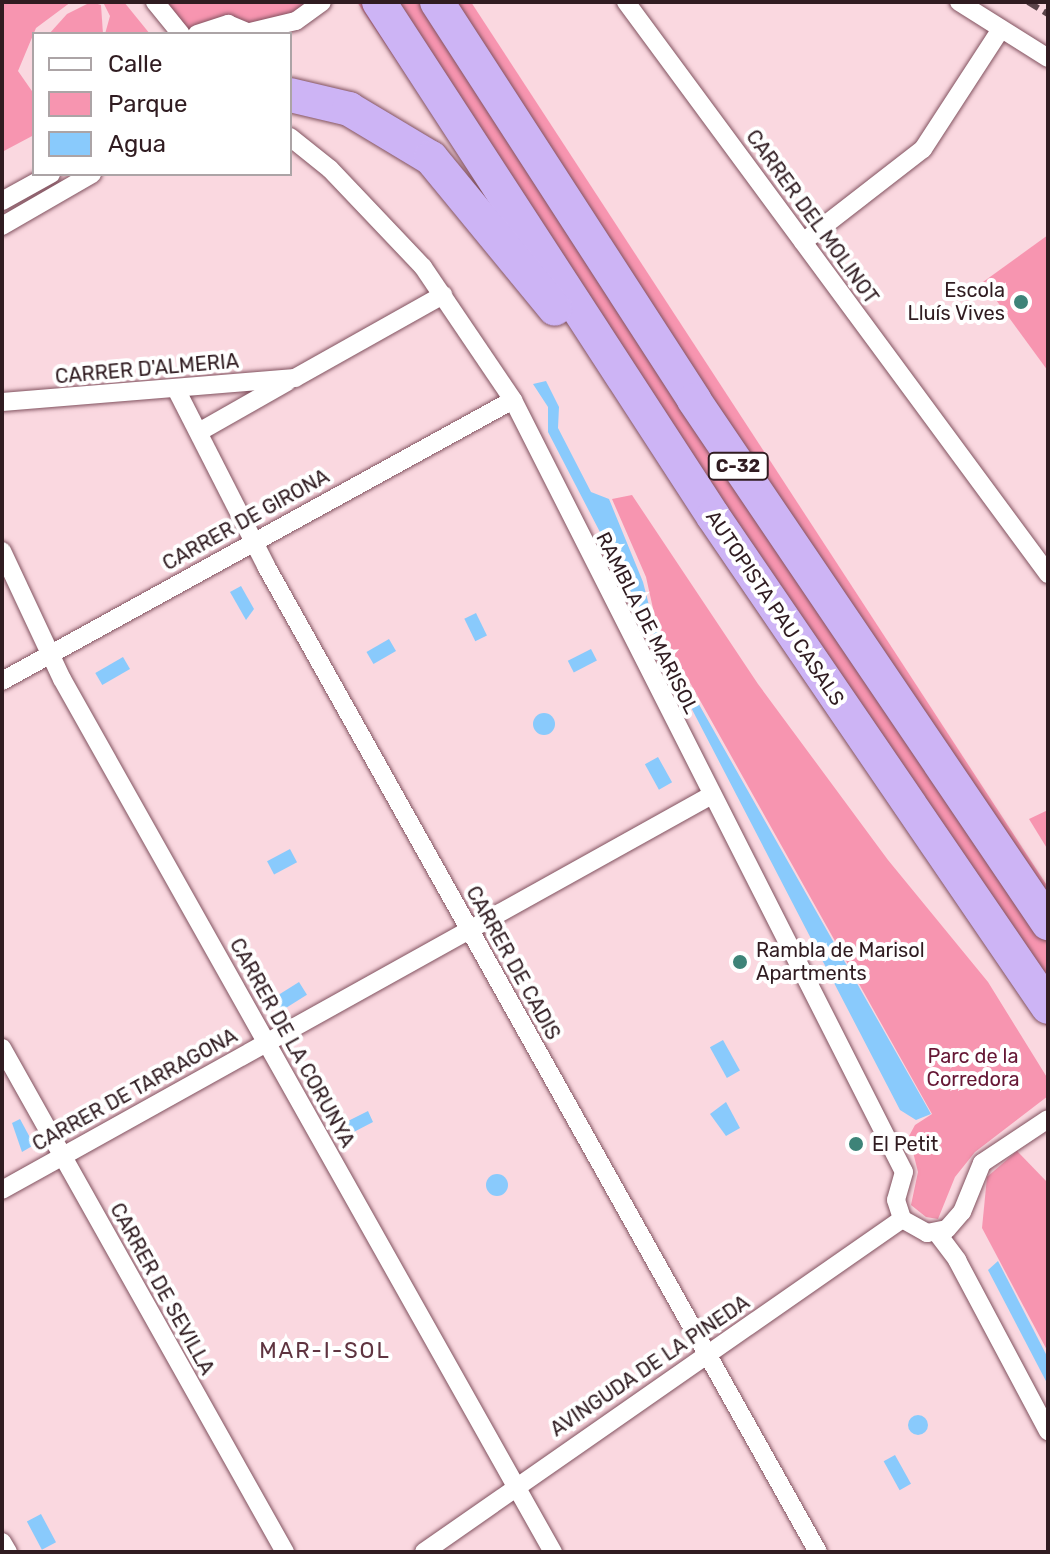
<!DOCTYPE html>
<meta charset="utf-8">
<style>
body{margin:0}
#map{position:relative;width:1050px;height:1554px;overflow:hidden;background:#fad8e0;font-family:Rubik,sans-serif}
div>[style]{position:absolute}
.green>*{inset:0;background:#f795b0}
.water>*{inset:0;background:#89cafc;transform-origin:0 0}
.round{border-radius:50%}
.roads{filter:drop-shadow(0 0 2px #81525f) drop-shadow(0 0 2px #81525f)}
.street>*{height:18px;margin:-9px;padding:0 9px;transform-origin:9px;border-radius:9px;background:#fff}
.highway>*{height:34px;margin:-17px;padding:0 17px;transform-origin:17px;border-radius:17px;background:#cdb4f5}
.rail>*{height:6px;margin-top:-3px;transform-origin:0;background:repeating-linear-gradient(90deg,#5a4349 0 12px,transparent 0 18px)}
.dots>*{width:22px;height:22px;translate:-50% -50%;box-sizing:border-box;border:4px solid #fff;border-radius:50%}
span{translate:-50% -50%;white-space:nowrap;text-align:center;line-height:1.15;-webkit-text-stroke:8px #fff;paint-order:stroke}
.shield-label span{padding:2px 6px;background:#fff;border:2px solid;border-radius:6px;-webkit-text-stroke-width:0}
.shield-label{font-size:18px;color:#301c21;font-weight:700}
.street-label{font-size:20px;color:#301c21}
.poi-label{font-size:20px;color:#301c21}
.right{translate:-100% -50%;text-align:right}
.left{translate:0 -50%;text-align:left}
.park-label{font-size:20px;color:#661735}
.neighbourhood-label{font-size:22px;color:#5f3440;letter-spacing:2px}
.frame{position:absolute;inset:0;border:4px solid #301c21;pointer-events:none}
.legend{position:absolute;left:32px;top:32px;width:260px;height:144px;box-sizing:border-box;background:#fff;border:2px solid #aca4a6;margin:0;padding:10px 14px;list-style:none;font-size:24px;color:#301c21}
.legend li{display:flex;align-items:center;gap:16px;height:40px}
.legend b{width:40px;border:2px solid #aca4a6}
</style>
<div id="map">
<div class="green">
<div style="clip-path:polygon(2px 2px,71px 2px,36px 28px,18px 71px,34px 94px,34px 135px,2px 152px)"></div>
<div style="clip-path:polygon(91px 2px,101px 5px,103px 34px,49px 34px,67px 14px)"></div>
<div style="clip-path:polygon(103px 2px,124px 2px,150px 34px,105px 34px,110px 16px)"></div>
<div style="clip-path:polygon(155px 2px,320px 2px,273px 33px,193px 34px)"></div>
<div style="clip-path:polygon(357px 2px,471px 2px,1048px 887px,1048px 1029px)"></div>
<div style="clip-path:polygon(1048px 235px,1048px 371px,983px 282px)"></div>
<div style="clip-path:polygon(632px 495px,758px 684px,888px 860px,988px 982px,1048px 1079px,1048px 1096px,975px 1152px,955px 1177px,938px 1219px,926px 1217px,911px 1205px,918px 1172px,909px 1136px,915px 1125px,932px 1114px,656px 622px,646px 577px,612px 499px)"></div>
<div style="clip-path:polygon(1048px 810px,1048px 850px,1029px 819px)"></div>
<div style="clip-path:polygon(1017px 1151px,1048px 1183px,1048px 1352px,982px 1228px,987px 1177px)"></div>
</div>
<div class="water">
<div style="clip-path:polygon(546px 381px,559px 407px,558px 428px,591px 492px,609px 499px,643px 582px,654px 625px,931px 1114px,916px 1120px,900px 1110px,548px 432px,548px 407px,533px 384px)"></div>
<div style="clip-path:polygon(241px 586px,254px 609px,246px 620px,230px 592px)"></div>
<div style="left:476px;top:613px;width:25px;height:13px;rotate:64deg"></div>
<div style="left:389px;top:639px;width:14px;height:26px;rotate:60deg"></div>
<div style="left:591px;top:649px;width:13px;height:26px;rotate:63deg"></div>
<div style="left:123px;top:657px;width:14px;height:32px;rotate:60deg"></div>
<div class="round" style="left:533px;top:713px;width:22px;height:22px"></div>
<div style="left:658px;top:757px;width:29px;height:15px;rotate:61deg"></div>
<div style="left:290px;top:849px;width:15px;height:26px;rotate:62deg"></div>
<div style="left:299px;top:982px;width:15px;height:31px;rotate:58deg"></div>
<div style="left:723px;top:1040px;width:35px;height:15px;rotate:61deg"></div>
<div style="clip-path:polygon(726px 1102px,740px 1128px,726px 1136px,710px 1114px)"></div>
<div style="clip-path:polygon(368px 1111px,373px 1122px,348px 1135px,340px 1119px,348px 1121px)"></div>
<div style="clip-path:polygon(20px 1119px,34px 1145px,22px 1152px,12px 1123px)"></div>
<div class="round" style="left:486px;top:1174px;width:22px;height:22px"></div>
<div style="clip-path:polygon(998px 1261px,1048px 1358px,1048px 1385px,988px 1270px)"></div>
<div class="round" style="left:908px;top:1415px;width:20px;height:20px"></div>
<div style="left:895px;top:1455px;width:33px;height:13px;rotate:61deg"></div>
<div style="left:41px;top:1514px;width:32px;height:16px;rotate:62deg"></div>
</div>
<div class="roads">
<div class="street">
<div style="left:155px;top:2px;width:41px;rotate:50.9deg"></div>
<div style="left:626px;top:2px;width:711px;rotate:53.58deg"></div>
<div style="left:959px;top:2px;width:105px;rotate:32.2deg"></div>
<div style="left:250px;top:32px;width:47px;rotate:-13.4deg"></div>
<div style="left:296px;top:21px;width:32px;rotate:-36deg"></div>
<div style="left:197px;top:34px;width:33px;rotate:-18deg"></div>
<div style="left:228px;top:24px;width:26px;rotate:23deg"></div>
<div style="left:290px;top:137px;width:51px;rotate:38.7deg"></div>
<div style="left:330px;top:169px;width:135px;rotate:46.5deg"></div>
<div style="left:423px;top:267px;width:161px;rotate:55.9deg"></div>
<div style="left:513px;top:400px;width:865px;rotate:63.14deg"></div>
<div style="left:904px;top:1172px;width:29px;rotate:106deg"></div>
<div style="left:896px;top:1200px;width:20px;rotate:72deg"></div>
<div style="left:902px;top:1219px;width:29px;rotate:29deg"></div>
<div style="left:927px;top:1233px;width:20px;rotate:-11deg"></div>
<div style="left:947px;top:1229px;width:23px;rotate:-49deg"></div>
<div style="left:962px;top:1212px;width:53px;rotate:-67.8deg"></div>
<div style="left:982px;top:1163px;width:79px;rotate:-33.7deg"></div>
<div style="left:2px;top:201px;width:56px;rotate:-28.9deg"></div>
<div style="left:2px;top:226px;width:104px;rotate:-30deg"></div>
<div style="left:803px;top:242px;width:152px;rotate:-37.8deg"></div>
<div style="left:923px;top:149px;width:143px;rotate:-57deg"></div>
<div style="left:177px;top:391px;width:196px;rotate:63deg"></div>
<div style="left:266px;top:566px;width:1130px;rotate:60.76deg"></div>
<div style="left:2px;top:402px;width:294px;rotate:-4.7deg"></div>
<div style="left:295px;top:378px;width:170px;rotate:-29.3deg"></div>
<div style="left:199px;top:432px;width:101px;rotate:-29.6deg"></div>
<div style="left:2px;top:551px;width:141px;rotate:64.9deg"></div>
<div style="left:62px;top:679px;width:1002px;rotate:60.65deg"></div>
<div style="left:2px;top:681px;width:583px;rotate:-28.81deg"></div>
<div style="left:2px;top:1048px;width:578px;rotate:60.69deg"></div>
<div style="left:2px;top:1190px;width:810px;rotate:-29.1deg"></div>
<div style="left:937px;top:1233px;width:34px;rotate:53deg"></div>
<div style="left:957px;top:1260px;width:194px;rotate:62deg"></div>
<div style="left:2px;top:1542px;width:12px;rotate:59deg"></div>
<div style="left:424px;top:1552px;width:583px;rotate:-34.86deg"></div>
</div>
<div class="highway">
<div style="left:379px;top:2px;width:613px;rotate:56.98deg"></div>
<div style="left:713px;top:516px;width:594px;rotate:55.7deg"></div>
<div style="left:437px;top:2px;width:474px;rotate:57.1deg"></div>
<div style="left:694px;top:400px;width:632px;rotate:55.91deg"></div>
<div style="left:290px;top:95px;width:61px;rotate:13.3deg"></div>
<div style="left:349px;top:109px;width:96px;rotate:30.9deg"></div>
<div style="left:431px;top:158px;width:195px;rotate:50.6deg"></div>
</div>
</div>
<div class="rail">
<div style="left:1028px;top:2px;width:23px;rotate:31deg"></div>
</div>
<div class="dots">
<div style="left:1021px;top:302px;background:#3e8378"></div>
<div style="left:740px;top:962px;background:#3e8378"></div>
<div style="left:856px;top:1144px;background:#3e8378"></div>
</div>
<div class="shield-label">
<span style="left:738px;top:466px">C-32</span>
</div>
<div class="street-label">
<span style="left:812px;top:217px;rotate:54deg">CARRER DEL MOLINOT</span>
<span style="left:147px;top:369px;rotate:-5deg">CARRER D'ALMERIA</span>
<span style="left:246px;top:520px;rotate:-29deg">CARRER DE GIRONA</span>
<span style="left:775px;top:608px;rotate:56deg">AUTOPISTA PAU CASALS</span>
<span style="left:647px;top:623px;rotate:63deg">RAMBLA DE MARISOL</span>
<span style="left:513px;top:963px;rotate:61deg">CARRER DE CADIS</span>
<span style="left:292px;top:1043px;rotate:61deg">CARRER DE LA CORUNYA</span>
<span style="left:135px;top:1090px;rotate:-29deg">CARRER DE TARRAGONA</span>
<span style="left:162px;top:1289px;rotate:61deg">CARRER DE SEVILLA</span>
<span style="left:650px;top:1366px;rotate:-34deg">AVINGUDA DE LA PINEDA</span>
</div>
<div class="poi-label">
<span class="right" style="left:1005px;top:302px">Escola<br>Lluís Vives</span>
<span class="left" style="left:756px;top:962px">Rambla de Marisol<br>Apartments</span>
<span class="left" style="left:872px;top:1144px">El Petit</span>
</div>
<div class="park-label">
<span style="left:973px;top:1068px">Parc de la<br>Corredora</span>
</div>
<div class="neighbourhood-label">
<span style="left:325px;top:1351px">MAR-I-SOL</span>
</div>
<div class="frame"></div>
<ul class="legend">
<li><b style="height:10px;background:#fff"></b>Calle</li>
<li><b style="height:22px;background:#f795b0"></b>Parque</li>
<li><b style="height:22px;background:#89cafc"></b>Agua</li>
</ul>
</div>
